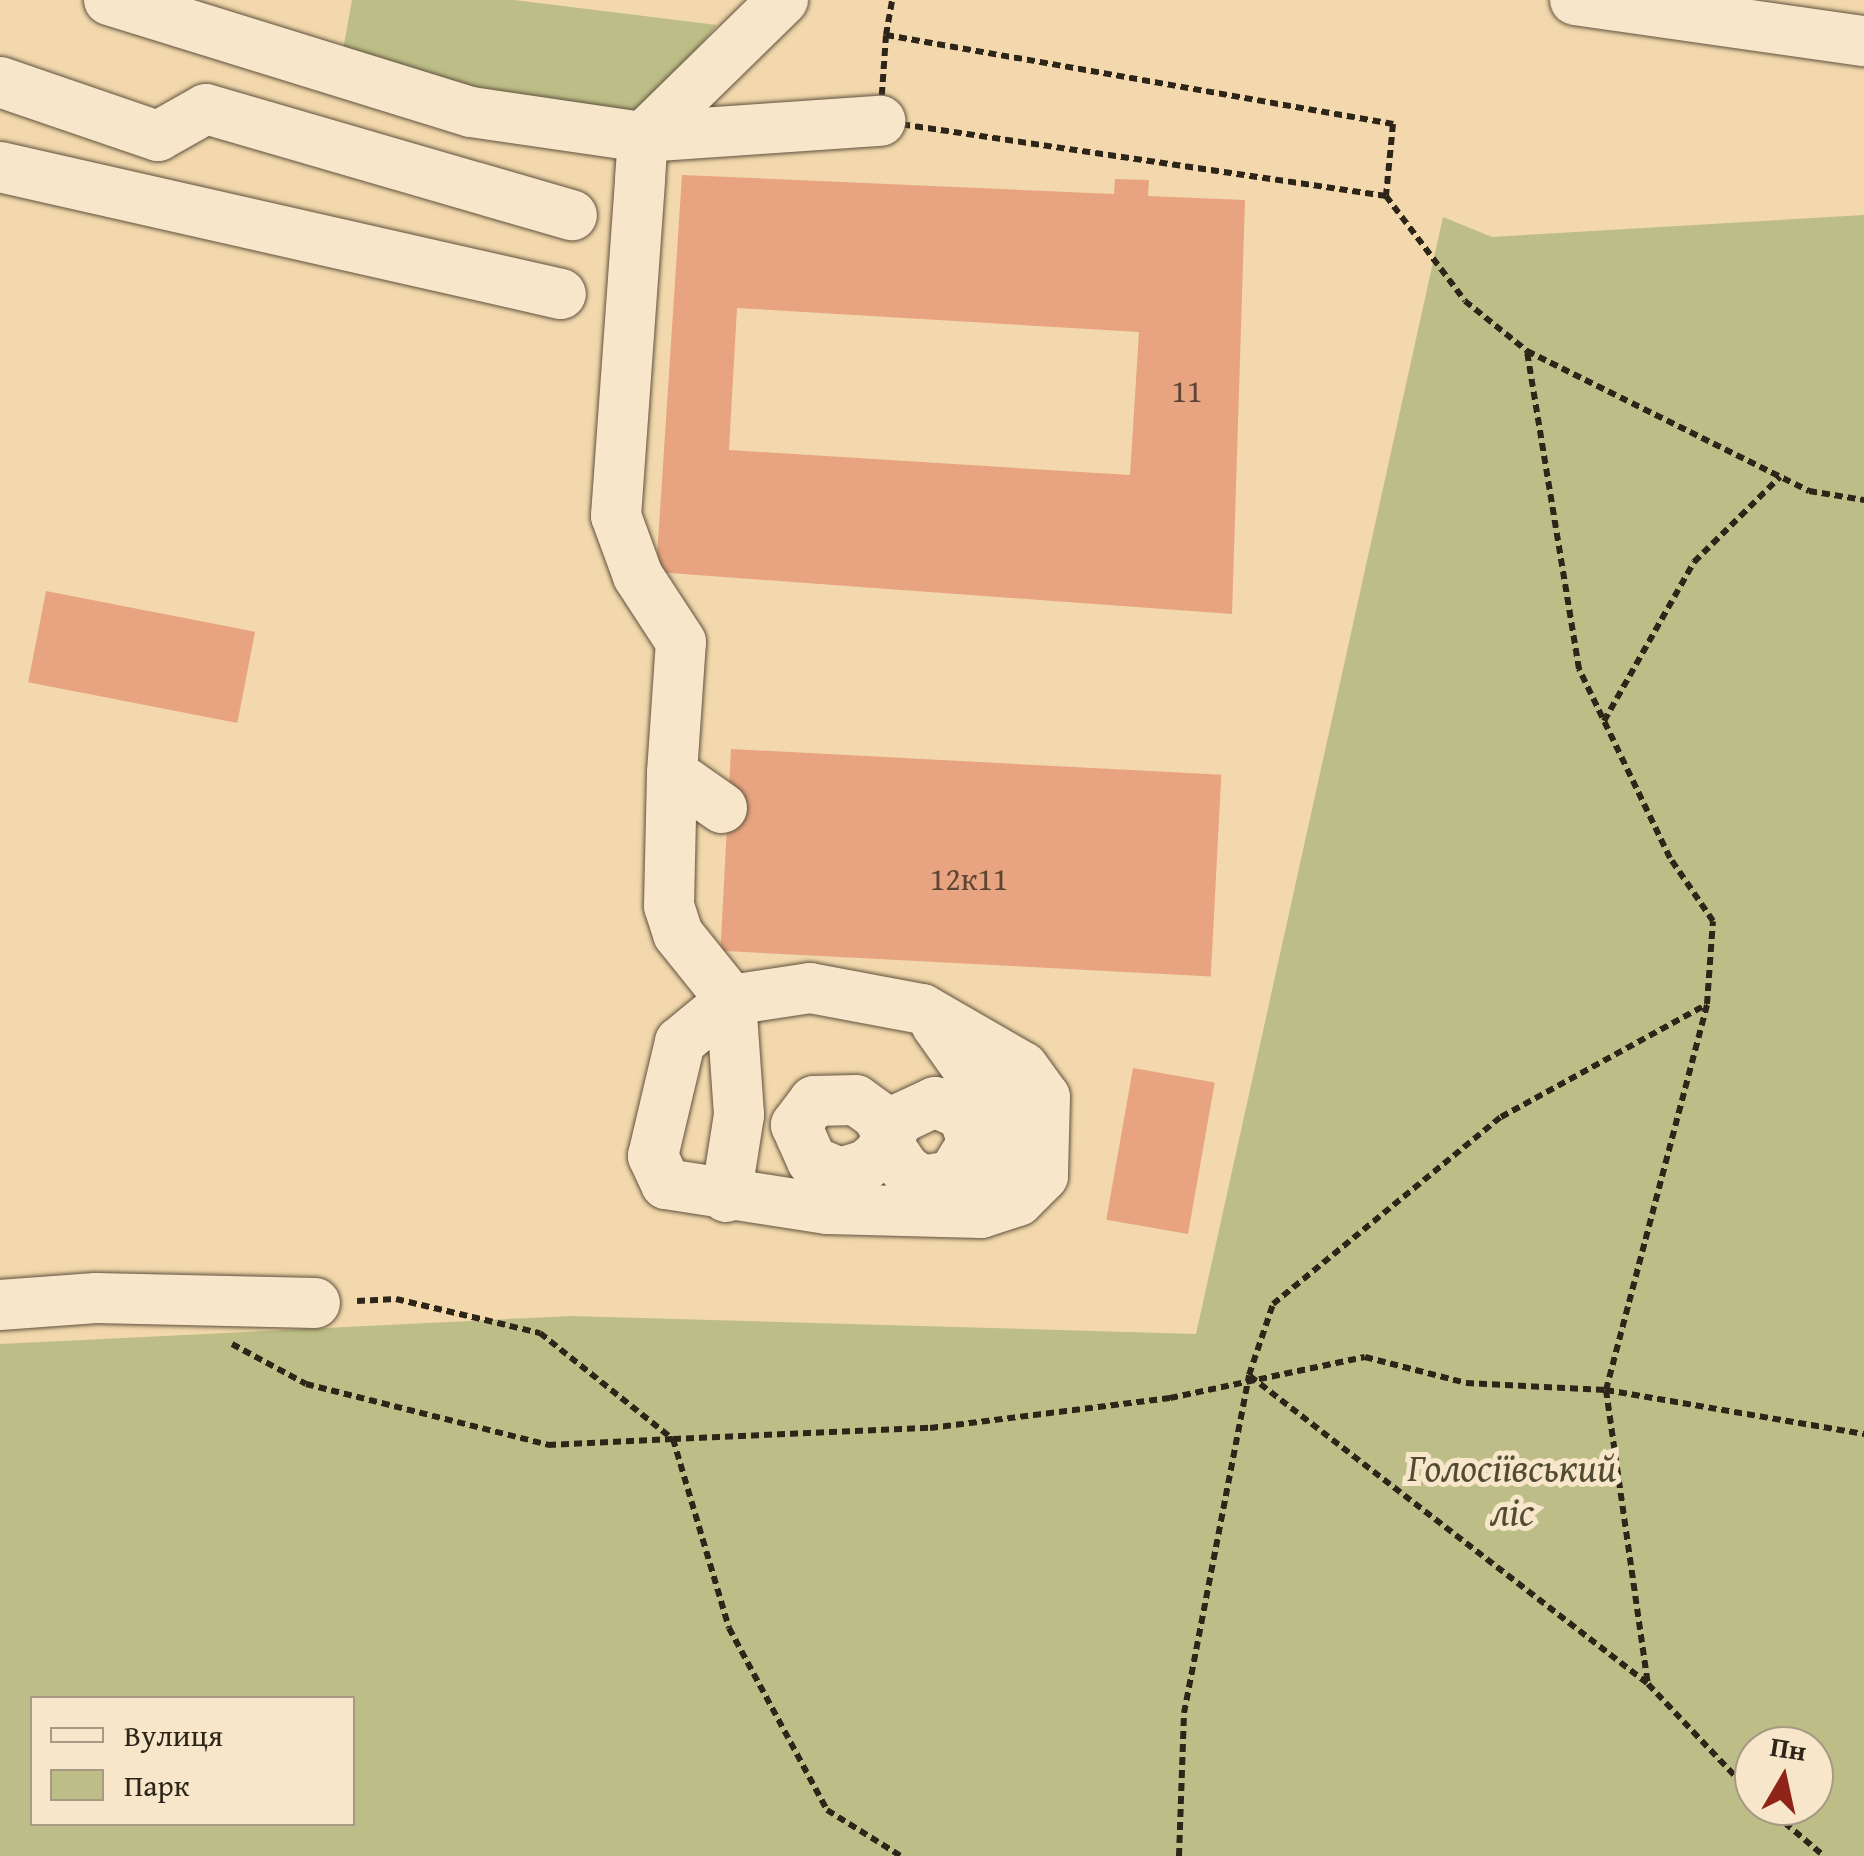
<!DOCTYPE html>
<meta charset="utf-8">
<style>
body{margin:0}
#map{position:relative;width:1864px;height:1856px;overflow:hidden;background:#f2d8ac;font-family:"Gentium Book Plus",serif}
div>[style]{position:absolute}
.green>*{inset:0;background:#bdbe87}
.building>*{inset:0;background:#e8a481;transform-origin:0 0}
.path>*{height:6px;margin-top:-3px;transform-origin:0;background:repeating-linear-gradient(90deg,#2e2519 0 8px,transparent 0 13px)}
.roads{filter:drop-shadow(0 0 2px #5f523e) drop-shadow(0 0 2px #5f523e)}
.minor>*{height:50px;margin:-25px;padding:0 25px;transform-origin:25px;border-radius:25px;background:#f7e6c9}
span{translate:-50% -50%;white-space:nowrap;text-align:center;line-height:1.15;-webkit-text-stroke:10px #f7e6c9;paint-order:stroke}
.number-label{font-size:32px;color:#5c4533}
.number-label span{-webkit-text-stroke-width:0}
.park-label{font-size:38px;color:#524b34;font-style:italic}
.legend{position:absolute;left:30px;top:1696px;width:325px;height:130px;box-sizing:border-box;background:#f7e6c9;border:2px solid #a79983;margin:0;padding:12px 18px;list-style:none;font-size:30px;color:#2e2519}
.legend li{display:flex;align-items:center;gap:20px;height:50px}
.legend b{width:50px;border:2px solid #a79983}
.north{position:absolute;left:1734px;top:1726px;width:100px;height:100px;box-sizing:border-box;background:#f7e6c9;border:2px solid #a79983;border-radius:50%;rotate:9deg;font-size:28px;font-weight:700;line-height:40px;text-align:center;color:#2e2519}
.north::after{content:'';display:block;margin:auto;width:35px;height:45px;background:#8f2418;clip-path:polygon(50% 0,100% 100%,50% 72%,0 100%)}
</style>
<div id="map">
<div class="green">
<div style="clip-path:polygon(352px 0,514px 0,717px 25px,637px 118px,341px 61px)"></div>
<div style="clip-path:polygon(evenodd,1864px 215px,1864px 1856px,0 1856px,0 1344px,571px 1316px,1196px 1334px,1443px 217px,1492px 237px,1864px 215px,32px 1698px,352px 1698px,352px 1824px,32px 1824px,32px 1698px,1864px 215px,1754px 1746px,1814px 1746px,1814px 1806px,1754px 1806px,1754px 1746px)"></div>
</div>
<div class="building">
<div style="clip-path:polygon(evenodd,682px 175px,1114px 194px,1115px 179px,1149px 180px,1148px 196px,1245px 200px,1232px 614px,656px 572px,682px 175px,737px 308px,1139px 332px,1130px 475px,729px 450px,737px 308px)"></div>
<div style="left:46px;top:591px;width:213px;height:93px;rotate:11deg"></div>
<div style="left:731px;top:749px;width:491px;height:202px;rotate:3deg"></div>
<div style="left:1133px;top:1068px;width:83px;height:154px;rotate:10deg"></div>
</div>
<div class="path">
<div style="left:886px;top:35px;width:515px;rotate:9.96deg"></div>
<div style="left:1393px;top:124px;width:72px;rotate:95.6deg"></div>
<div style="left:1386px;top:196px;width:512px;rotate:-171.57deg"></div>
<div style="left:880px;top:121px;width:86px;rotate:-86deg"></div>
<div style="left:886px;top:35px;width:36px;rotate:-80deg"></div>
<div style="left:1386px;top:196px;width:131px;rotate:53deg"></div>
<div style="left:1465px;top:301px;width:80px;rotate:38.9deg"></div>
<div style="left:1527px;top:351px;width:315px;rotate:26.4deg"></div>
<div style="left:1809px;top:491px;width:56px;rotate:9.3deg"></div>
<div style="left:1604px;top:721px;width:183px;rotate:-60.5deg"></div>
<div style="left:1694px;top:562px;width:121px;rotate:-44.7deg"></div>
<div style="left:1707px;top:1005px;width:398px;rotate:104.7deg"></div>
<div style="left:1606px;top:1390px;width:297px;rotate:81.9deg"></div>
<div style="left:1648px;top:1684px;width:154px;rotate:46.6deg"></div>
<div style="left:357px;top:1301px;width:39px;rotate:-3deg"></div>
<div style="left:396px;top:1299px;width:148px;rotate:13.3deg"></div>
<div style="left:540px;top:1333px;width:170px;rotate:38.6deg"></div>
<div style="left:673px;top:1439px;width:257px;rotate:-2.5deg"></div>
<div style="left:930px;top:1428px;width:242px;rotate:-7.1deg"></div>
<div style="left:1170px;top:1398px;width:199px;rotate:-11.9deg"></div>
<div style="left:1365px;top:1357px;width:104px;rotate:14.4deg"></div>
<div style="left:1466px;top:1383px;width:140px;rotate:2.9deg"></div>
<div style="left:1606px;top:1390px;width:262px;rotate:9.7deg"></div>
<div style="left:232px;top:1344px;width:84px;rotate:28.4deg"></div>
<div style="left:306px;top:1384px;width:250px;rotate:14.1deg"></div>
<div style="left:548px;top:1445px;width:125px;rotate:-2.7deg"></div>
<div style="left:673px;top:1439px;width:197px;rotate:73.5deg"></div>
<div style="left:729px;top:1628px;width:207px;rotate:61.7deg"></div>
<div style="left:827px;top:1810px;width:87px;rotate:31.9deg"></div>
<div style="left:1250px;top:1376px;width:502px;rotate:37.71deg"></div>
<div style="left:1765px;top:1806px;width:77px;rotate:40.3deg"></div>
<div style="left:1179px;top:1856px;width:143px;rotate:-88deg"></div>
<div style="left:1184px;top:1713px;width:344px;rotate:-79.1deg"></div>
<div style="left:1249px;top:1375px;width:75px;rotate:-71.3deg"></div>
<div style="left:1273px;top:1304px;width:295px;rotate:-39.4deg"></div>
<div style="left:1501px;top:1117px;width:235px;rotate:-28.7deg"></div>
<div style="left:1707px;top:1004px;width:83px;rotate:-85.9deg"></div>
<div style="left:1713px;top:921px;width:76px;rotate:-124.3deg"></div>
<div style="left:1670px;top:858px;width:210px;rotate:-115.7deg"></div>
<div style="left:1579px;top:669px;width:322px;rotate:-99.3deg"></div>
</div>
<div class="roads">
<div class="minor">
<div style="left:109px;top:0;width:379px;rotate:17.2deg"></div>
<div style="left:471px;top:112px;width:174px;rotate:8.3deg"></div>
<div style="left:643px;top:137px;width:238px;rotate:-3.9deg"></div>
<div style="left:1575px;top:0;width:292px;rotate:8.1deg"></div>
<div style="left:0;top:82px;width:167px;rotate:18.9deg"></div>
<div style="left:158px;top:136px;width:55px;rotate:-29.4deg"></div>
<div style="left:206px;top:109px;width:381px;rotate:16.2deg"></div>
<div style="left:0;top:167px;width:575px;rotate:12.76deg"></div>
<div style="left:672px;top:773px;width:133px;rotate:91.3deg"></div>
<div style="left:669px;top:906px;width:29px;rotate:72deg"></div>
<div style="left:678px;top:934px;width:85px;rotate:51.2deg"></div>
<div style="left:731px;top:1000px;width:115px;rotate:86deg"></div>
<div style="left:739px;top:1115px;width:83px;rotate:99deg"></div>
<div style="left:722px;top:808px;width:61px;rotate:-145deg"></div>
<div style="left:672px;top:773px;width:131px;rotate:-86.1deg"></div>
<div style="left:681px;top:642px;width:79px;rotate:-123.1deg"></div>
<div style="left:638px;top:576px;width:64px;rotate:-110.1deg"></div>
<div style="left:616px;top:516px;width:338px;rotate:-85.9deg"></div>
<div style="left:640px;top:179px;width:42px;rotate:-85.9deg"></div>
<div style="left:643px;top:137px;width:196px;rotate:-44.4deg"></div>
<div style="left:810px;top:988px;width:114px;rotate:10.6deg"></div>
<div style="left:922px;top:1009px;width:116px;rotate:29.9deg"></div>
<div style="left:1023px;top:1067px;width:37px;rotate:54deg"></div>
<div style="left:1045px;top:1097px;width:79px;rotate:91.5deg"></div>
<div style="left:1043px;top:1176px;width:35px;rotate:135deg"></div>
<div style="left:1018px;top:1201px;width:39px;rotate:162deg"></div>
<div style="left:981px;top:1213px;width:154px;rotate:-178.5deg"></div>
<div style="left:827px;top:1209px;width:163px;rotate:-171.2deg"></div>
<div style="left:666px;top:1184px;width:31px;rotate:-115deg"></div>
<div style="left:653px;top:1156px;width:117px;rotate:-76.7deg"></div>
<div style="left:680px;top:1042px;width:66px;rotate:-39.5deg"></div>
<div style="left:731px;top:1000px;width:80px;rotate:-8.6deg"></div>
<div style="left:936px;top:1024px;width:105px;rotate:54.7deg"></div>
<div style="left:997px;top:1110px;width:49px;rotate:79.4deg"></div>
<div style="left:1006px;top:1158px;width:60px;rotate:114.4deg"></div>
<div style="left:796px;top:1125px;width:39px;rotate:66deg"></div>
<div style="left:812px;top:1161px;width:30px;rotate:23deg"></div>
<div style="left:840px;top:1173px;width:27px;rotate:-17deg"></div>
<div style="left:866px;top:1165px;width:17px;rotate:-40deg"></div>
<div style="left:879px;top:1154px;width:20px;rotate:-63deg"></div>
<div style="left:888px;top:1136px;width:22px;rotate:-54deg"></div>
<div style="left:901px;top:1118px;width:38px;rotate:-25deg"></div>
<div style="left:935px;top:1102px;width:31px;rotate:25deg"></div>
<div style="left:963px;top:1115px;width:29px;rotate:70deg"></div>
<div style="left:973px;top:1142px;width:40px;rotate:122deg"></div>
<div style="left:952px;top:1176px;width:30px;rotate:171deg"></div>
<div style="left:922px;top:1181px;width:21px;rotate:-145deg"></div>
<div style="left:905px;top:1169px;width:22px;rotate:-124deg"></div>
<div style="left:893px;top:1151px;width:16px;rotate:-108deg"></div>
<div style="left:888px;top:1136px;width:22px;rotate:-117deg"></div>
<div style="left:878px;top:1116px;width:27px;rotate:-144deg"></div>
<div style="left:856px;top:1100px;width:42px;rotate:178.6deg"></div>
<div style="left:814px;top:1101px;width:30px;rotate:127deg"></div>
<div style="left:0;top:1305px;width:96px;rotate:-4.2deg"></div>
<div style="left:96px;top:1298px;width:219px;rotate:1.3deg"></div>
</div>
</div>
<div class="number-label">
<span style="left:1187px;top:391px">11</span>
<span style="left:969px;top:879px">12к11</span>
</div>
<div class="park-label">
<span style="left:1512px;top:1490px">Голосіївський<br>ліс</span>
</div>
<ul class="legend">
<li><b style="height:12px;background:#f7e6c9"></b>Вулиця</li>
<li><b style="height:28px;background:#bdbe87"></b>Парк</li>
</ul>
<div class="north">Пн</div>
</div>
